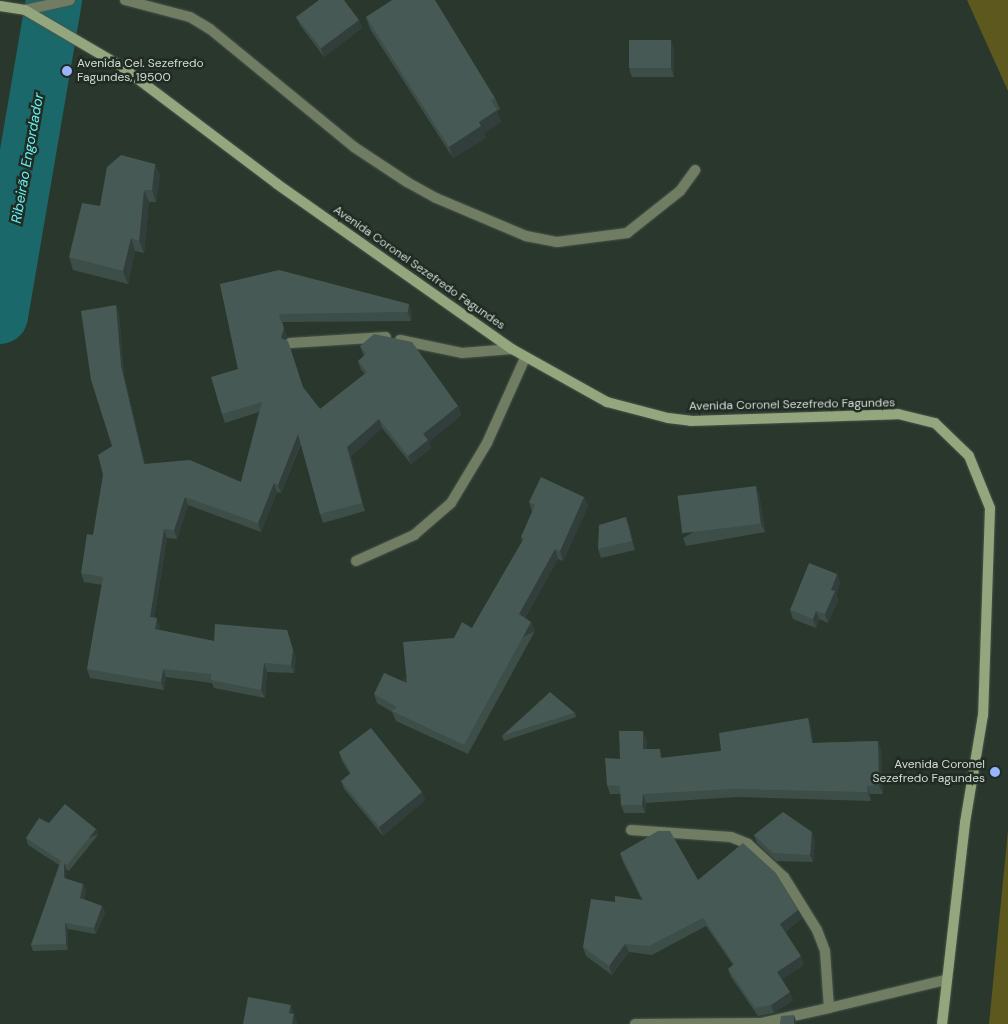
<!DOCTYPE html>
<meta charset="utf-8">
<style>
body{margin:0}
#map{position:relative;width:1008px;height:1024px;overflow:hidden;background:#2a372d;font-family:"DM Sans",sans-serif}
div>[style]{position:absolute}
.green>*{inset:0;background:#5c581e}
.river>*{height:56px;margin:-28px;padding:0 28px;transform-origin:28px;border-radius:28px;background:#1b686a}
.roads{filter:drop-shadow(0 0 1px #48554b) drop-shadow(0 0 1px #48554b)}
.lane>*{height:10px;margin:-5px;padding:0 5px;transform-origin:5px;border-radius:5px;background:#717d63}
.street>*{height:10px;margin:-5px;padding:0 5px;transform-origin:5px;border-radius:5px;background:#717d63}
.secondary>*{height:10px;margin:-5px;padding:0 5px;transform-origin:5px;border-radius:5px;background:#93a67d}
.wall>*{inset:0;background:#3d4d48}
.shaded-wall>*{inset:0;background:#323e3b;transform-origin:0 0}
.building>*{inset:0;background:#475954;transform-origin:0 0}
.dots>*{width:14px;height:14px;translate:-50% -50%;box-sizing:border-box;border:2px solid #202c23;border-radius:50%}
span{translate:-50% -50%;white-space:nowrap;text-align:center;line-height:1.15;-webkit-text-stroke:5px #202c23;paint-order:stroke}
.poi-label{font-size:12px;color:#d3dbd5}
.left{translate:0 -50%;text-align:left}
.right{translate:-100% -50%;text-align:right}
.street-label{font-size:12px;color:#d3dbd5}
.water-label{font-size:14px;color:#66f1f4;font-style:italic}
</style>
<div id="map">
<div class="green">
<div style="clip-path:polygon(967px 0,1008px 0,1008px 91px)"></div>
<div style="clip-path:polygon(1008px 830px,1008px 1024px,989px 1024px)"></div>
</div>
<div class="river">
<div style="left:0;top:316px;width:321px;rotate:-80.3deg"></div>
</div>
<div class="roads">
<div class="lane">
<div style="left:125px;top:0;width:67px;rotate:14.7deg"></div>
<div style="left:190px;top:17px;width:23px;rotate:31deg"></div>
<div style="left:210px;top:29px;width:186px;rotate:39.3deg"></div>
<div style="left:354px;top:147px;width:64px;rotate:33.4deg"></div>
<div style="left:407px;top:182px;width:33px;rotate:29deg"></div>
<div style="left:436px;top:198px;width:98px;rotate:22.9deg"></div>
<div style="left:526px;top:236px;width:32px;rotate:11deg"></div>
<div style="left:557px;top:242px;width:71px;rotate:-7.3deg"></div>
<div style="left:627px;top:233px;width:68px;rotate:-38.4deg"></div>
<div style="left:680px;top:191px;width:26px;rotate:-54deg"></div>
<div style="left:25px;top:10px;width:46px;rotate:-12.5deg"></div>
</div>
<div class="street">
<div style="left:400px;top:340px;width:63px;rotate:11.8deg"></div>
<div style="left:462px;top:353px;width:50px;rotate:-4.6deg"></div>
<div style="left:290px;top:343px;width:96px;rotate:-3.6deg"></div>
<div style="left:356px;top:561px;width:64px;rotate:-24.1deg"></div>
<div style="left:414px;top:535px;width:49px;rotate:-40.9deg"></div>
<div style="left:451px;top:503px;width:70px;rotate:-59deg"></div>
<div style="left:487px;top:443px;width:93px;rotate:-65.9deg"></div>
<div style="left:631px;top:830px;width:100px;rotate:4deg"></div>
<div style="left:731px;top:837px;width:18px;rotate:22deg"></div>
<div style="left:748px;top:844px;width:49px;rotate:42.5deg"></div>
<div style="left:784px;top:877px;width:62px;rotate:58.1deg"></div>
<div style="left:817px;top:930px;width:22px;rotate:69deg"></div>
<div style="left:825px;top:951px;width:57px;rotate:86deg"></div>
<div style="left:829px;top:1008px;width:70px;rotate:167.6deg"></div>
<div style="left:761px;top:1023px;width:126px;rotate:179.5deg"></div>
<div style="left:829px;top:1008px;width:120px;rotate:-13.5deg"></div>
</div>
<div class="secondary">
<div style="left:0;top:6px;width:25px;rotate:9deg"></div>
<div style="left:25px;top:10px;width:113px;rotate:30.4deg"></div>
<div style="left:122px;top:67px;width:194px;rotate:37deg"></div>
<div style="left:277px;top:184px;width:287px;rotate:35.1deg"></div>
<div style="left:512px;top:349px;width:109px;rotate:29.2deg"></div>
<div style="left:607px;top:402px;width:63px;rotate:14.7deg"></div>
<div style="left:668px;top:418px;width:23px;rotate:7deg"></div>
<div style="left:691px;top:421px;width:207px;rotate:-1.9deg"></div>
<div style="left:898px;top:414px;width:38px;rotate:14deg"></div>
<div style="left:935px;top:423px;width:47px;rotate:44.1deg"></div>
<div style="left:969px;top:456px;width:56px;rotate:68deg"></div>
<div style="left:990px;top:508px;width:207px;rotate:91.9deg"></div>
<div style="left:983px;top:715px;width:109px;rotate:99.5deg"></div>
<div style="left:965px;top:823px;width:202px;rotate:96.5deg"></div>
</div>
</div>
<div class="wall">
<div style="clip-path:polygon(296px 17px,359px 20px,362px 28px,324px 57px,300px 25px)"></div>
<div style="clip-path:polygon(366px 17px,495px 98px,500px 109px,497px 111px,501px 122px,484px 133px,486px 138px,453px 158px,370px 29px)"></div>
<div style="clip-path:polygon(674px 49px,674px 77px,632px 77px,629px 69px)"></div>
<div style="clip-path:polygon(155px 164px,160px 176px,156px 202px,149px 202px,144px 253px,135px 251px,128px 284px,73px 270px,69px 257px)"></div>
<div style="clip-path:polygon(220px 284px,412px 313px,411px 321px,282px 322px,287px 337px,286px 340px,303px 388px,320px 409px,365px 374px,361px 370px,358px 361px,364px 356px,360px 346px,458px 406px,461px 415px,429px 442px,431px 448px,411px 464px,382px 428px,351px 456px,365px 511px,323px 523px,320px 514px,301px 444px,281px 493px,277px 492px,261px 532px,188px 505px,177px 539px,167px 538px,154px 618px,160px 627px,159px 630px,214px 641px,287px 630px,296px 659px,294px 673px,267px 672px,265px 698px,214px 688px,212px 683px,166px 677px,164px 690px,90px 678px,87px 669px,102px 585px,84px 582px,81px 573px,93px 535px,112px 446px,116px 305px,119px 314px,124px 375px,145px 464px,241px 482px,259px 412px,225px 423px,222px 414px,238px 369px)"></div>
<div style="clip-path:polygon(759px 494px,765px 532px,686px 546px,683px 538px)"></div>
<div style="clip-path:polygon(584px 497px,588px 506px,563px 561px,558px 559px,525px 618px,531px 622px,535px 631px,468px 754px,396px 721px,392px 712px,377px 703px,374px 694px,407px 683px,454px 638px,472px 628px,522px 542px,521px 537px,532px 512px,529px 502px)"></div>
<div style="clip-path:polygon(629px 525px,635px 550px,601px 558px,598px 549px)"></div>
<div style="clip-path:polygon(837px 574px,840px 583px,836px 594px,838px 600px,828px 623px,819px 619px,816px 628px,793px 619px,790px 610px)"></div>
<div style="clip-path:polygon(575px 713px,576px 717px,504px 741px,502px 736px)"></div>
<div style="clip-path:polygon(808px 718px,811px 727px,813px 743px,878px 741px,881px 750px,883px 794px,870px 794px,871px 801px,737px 797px,646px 803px,645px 813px,624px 813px,621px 805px,621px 794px,610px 794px,607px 785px,620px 759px,647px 740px,646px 749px,663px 758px,721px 751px)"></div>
<div style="clip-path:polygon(339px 752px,422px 792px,425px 800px,383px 836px,344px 789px,341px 781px,350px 774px,342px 761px)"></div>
<div style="clip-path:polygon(49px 823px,96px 829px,98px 835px,69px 871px,66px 869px,66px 879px,83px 884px,86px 890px,84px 899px,102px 906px,105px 912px,96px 934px,68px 929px,68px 950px,33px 951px,31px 945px,59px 865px,28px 845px,26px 838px)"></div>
<div style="clip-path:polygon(754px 835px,815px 840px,813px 862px,776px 861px,757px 843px)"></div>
<div style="clip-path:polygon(620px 853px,698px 880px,798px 910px,802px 918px,785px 932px,804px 965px,782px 979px,793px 1000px,774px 1013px,758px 1016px,731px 977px,728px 969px,733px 965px,706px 926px,652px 955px,629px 952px,612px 975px,586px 956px,583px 947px,615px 902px,642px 900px,623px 862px)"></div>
</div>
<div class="shaded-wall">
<div style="clip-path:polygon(359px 20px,362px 28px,324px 57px,321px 48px)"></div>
<div style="clip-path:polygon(671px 40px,674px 49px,674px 77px,671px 68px)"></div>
<div style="clip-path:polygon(497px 110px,501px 122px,484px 133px,486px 138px,453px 158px,449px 147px,479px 122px)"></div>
<div style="clip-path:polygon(155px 164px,160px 176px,156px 202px,152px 190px)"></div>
<div style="clip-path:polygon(144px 190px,149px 202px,144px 253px,139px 241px)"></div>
<div style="clip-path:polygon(131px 238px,135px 251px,128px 284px,123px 271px)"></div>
<div style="clip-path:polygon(409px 304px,412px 313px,411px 321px,408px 312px)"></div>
<div style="clip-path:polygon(116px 305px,119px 314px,124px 375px,147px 473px,144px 464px,121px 366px)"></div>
<div style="clip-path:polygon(279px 314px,287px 337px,284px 346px,281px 338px)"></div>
<div style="clip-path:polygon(458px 406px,461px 415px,429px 442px,431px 448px,411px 464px,408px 456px,423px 434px)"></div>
<div style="clip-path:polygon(379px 419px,382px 428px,351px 456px,365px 511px,362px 503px,347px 447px)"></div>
<div style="clip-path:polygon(298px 434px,301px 442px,281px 493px,278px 485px)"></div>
<div style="clip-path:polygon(274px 483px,277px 492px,261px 532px,258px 523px)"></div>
<div style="clip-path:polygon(756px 486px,759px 494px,765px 532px,761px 524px)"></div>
<div style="clip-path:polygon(185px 497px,188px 505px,177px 539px,174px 530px)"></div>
<div style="clip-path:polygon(584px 497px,588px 506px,563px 561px,560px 551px)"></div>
<div style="clip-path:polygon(626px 517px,629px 525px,635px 550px,632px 541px)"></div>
<div style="clip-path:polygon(164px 529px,167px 538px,153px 626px,150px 617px)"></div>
<div style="clip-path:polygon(555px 549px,558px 559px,522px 624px,519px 614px)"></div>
<div style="clip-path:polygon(837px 574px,840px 583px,836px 594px,838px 600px,828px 623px,825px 614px,831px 590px)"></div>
<div style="clip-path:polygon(816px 611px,819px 619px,816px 628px,813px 619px)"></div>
<div style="clip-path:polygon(157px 618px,160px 627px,158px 638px,155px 629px)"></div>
<div style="left:531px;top:622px;width:10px;height:140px;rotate:66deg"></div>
<div style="clip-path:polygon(287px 630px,296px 659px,294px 673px,291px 665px)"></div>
<div style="clip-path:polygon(264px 663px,267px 672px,265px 698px,261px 690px)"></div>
<div style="clip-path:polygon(163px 669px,166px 677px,164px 690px,161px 682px)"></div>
<div style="clip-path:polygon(808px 718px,811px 727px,815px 752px,812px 743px)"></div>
<div style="clip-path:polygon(643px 731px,647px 740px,646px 758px,643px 749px)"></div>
<div style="clip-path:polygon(878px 741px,881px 750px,883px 794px,879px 785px)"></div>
<div style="clip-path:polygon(867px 786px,870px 794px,871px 801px,868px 792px)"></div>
<div style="clip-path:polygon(422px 792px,425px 800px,383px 836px,379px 827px)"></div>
<div style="clip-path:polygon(643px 794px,646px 803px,645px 813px,642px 805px)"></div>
<div style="left:96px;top:829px;width:6px;height:46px;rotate:72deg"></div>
<div style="clip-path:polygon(812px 832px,815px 840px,813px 862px,810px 855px)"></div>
<div style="clip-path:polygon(64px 863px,66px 869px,67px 885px,64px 878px)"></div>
<div style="clip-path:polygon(83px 884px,86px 890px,83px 904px,80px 898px)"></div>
<div style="clip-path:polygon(102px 906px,105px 912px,96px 934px,94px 928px)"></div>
<div style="clip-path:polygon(798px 910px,802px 918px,783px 933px,780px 924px)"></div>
<div style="clip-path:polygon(65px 923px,68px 929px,68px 950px,66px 944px)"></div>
<div style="clip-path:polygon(625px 944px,629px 952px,612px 975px,609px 966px)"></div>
<div style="clip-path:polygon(801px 956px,804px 965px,780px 981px,777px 972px)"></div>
<div style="clip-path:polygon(790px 992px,793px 1000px,774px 1013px,771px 1005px)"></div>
<div style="clip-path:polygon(291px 1005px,294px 1014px,289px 1013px)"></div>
<div style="clip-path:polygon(294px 1014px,297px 1022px,297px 1024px,292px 1024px)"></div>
<div style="clip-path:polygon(794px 1015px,797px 1024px,794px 1024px)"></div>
</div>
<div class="building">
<div style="clip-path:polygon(319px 0,344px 0,359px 20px,321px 48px,296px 17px)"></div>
<div style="clip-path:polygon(392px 0,435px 0,495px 98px,491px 100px,497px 110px,479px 122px,481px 126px,449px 147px,366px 17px)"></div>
<div style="left:671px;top:40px;width:28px;height:42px;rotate:90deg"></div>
<div style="clip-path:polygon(121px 155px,155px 164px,152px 190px,144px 190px,139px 241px,131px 238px,123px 271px,69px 257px,82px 203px,100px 206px,107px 167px)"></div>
<div style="clip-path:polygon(279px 270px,409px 304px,408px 312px,279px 314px,284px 328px,281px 338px,288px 341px,303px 387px,320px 409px,367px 372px,358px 361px,366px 354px,360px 346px,374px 334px,412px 342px,458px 406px,423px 434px,428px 440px,408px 456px,379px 419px,347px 447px,362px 503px,320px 514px,298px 434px,278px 485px,274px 483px,258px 523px,185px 497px,174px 530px,164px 529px,150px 617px,157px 618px,155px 629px,214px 641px,215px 624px,287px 630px,293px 650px,291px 665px,264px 663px,261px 690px,211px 680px,211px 674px,163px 669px,161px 682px,87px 669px,103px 577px,81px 573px,87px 534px,93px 535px,103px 475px,98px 455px,112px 446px,91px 380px,81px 311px,116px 305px,121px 366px,144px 464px,190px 460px,241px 482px,262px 402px,222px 414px,211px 377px,238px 369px,220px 284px)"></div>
<div style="clip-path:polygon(541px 477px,584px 497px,560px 551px,555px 549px,519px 614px,531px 622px,464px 745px,392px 711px,397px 707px,374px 694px,384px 673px,407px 683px,403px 642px,454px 638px,462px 622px,472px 628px,524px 538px,521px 537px,535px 505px,529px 502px)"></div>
<div style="left:756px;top:486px;width:38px;height:79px;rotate:83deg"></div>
<div style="clip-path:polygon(626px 517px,632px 541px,598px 549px,599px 525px)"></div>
<div style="clip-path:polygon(809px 563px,837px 574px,831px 590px,835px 591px,825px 614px,816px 611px,813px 619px,790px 610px)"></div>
<div style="clip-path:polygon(550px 692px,575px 713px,502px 736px)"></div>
<div style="clip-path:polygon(808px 718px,812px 743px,878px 741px,879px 785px,867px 786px,868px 792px,734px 789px,643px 794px,642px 805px,621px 805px,620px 786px,607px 785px,605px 758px,620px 759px,619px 731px,643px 731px,643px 749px,660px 749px,661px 758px,721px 751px,719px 733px)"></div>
<div style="clip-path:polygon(371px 728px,422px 792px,379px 827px,341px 781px,351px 773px,339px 752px)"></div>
<div style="clip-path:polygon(65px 804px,96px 829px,67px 865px,64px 863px,64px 878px,83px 884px,80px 898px,102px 906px,94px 928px,65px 923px,66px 944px,31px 945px,61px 861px,26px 838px,39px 818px,49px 823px)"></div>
<div style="clip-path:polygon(783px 812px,812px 832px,810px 855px,773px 853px,754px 835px)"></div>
<div style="clip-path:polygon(658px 831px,670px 831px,698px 880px,743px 843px,776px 873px,798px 910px,780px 924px,801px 956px,777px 972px,790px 992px,771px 1005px,755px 1008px,728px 969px,734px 964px,703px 918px,649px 946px,625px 944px,609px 966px,583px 947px,591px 899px,615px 902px,615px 896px,643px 900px,620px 853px)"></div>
<div style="clip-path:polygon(248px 997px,291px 1005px,289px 1013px,294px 1014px,292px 1024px,243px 1024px)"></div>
<div style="clip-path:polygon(794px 1015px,794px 1024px,780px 1024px,781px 1016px)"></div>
</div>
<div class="dots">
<div style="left:67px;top:71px;background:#97b6fd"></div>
<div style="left:995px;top:772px;background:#97b6fd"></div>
</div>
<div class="poi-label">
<span class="left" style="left:77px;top:71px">Avenida Cel. Sezefredo<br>Fagundes, 19500</span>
<span class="right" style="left:985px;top:772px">Avenida Coronel<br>Sezefredo Fagundes</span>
</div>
<div class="street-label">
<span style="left:419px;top:268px;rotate:35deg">Avenida Coronel Sezefredo Fagundes</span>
<span style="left:792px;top:405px;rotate:-1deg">Avenida Coronel Sezefredo Fagundes</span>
</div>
<div class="water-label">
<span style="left:27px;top:158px;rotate:-80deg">Ribeirão Engordador</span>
</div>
</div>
